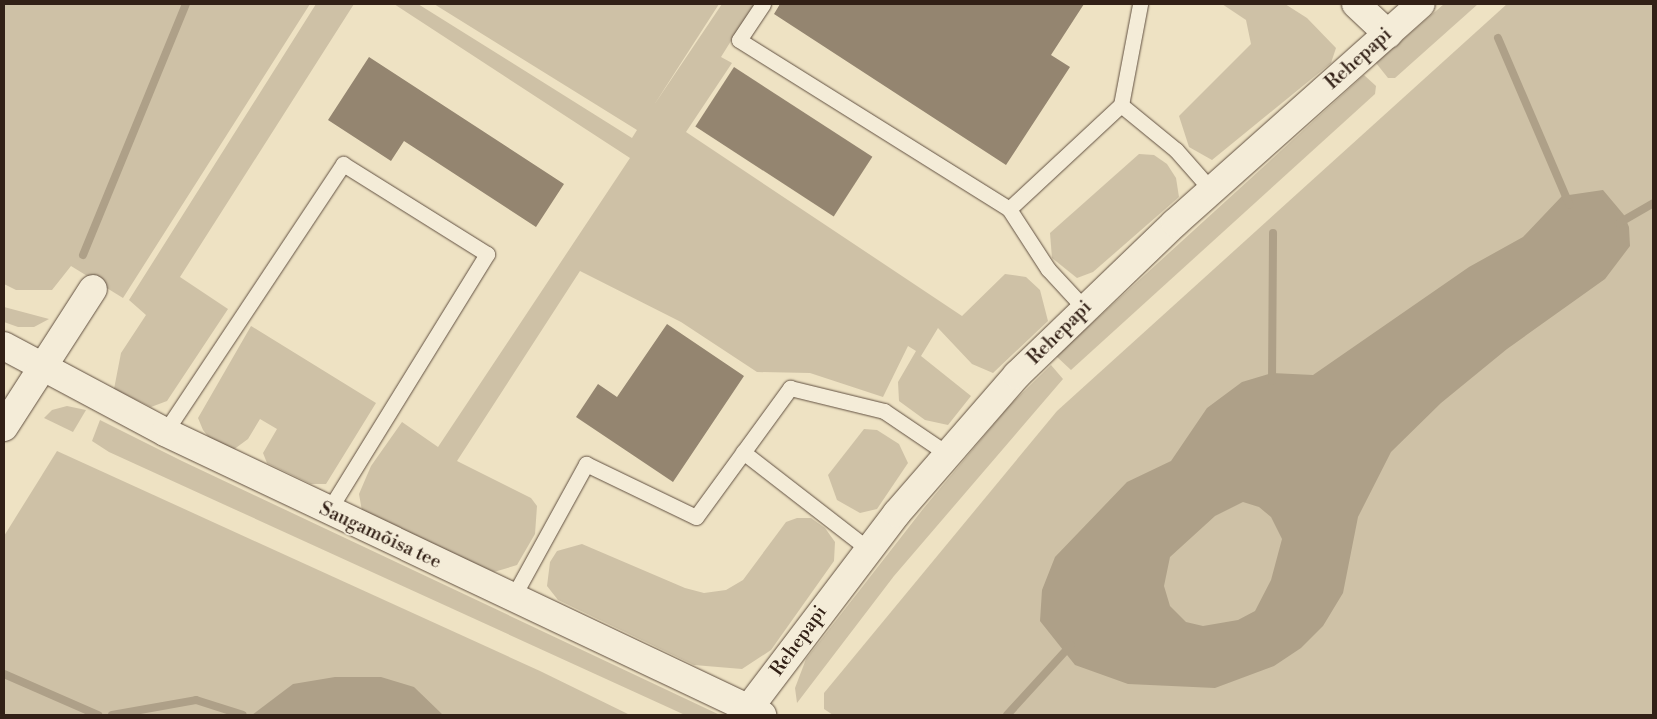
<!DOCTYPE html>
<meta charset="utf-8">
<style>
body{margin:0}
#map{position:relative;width:1657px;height:719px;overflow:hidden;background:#eee2c3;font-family:"Libre Bodoni",serif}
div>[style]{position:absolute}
.green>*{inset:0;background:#cec1a6}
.water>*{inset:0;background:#aea088}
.stream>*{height:8px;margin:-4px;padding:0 4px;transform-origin:4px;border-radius:4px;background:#aea088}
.building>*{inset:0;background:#948570;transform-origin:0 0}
.roads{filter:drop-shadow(0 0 1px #615041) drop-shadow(0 0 1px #615041)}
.lane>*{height:15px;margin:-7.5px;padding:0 7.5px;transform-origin:7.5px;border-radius:7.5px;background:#f4ecd8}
.street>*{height:28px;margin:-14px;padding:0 14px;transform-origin:14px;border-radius:14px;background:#f4ecd8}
span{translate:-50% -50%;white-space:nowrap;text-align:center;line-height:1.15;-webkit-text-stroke:4px #f4ecd8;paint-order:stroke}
.street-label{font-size:19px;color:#322016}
.frame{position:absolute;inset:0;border:5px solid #322016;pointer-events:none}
</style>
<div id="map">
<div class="green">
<div style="clip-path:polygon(4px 4px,310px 4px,123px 298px,71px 266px,52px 290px,16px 290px,4px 284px)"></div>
<div style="clip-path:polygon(316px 4px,354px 4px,180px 277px,228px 309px,167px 401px,151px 407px,114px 389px,121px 353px,146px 315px,129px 300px)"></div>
<div style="clip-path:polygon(394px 4px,418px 4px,632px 138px,637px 130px,434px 4px,719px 4px,654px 105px,722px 4px,754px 4px,721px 57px,732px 63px,686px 132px,962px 316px,1005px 274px,1026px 277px,1040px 290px,1048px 321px,993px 373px,972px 364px,938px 328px,921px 356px,971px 396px,948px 425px,925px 420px,899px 401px,898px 382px,916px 351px,908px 346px,883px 397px,810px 373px,757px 372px,681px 322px,580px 271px,457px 461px,531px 498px,537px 506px,535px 534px,517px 565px,494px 572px,382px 522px,362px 511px,359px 494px,371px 466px,402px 422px,438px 447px,630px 158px)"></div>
<div style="clip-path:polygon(1222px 4px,1285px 4px,1307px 18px,1336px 48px,1331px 63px,1212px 160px,1189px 147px,1179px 116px,1251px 44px,1246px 20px)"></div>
<div style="clip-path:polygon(1444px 4px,1478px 4px,1395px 78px,1388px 78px,1376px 63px)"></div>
<div style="clip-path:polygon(1507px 4px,1653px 4px,1653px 715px,833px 715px,824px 709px,824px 693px,1057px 411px)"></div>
<div style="clip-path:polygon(1364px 75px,1376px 86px,1375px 94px,1071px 370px,1056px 356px)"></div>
<div style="clip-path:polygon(1139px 154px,1154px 155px,1167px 164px,1176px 178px,1179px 197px,1093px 272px,1077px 278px,1052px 258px,1050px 233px)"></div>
<div style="clip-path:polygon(4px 307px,49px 319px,34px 327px,18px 327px,4px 322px)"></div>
<div style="clip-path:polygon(251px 326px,376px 403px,326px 484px,311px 484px,267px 463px,263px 453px,277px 429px,260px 419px,248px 439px,233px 450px,214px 444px,203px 430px,198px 418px)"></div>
<div style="clip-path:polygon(1051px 365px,1063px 379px,894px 576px,797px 703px,795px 688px,806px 659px,923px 509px,1009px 406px)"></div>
<div style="clip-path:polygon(67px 406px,86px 410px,73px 432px,44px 418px,52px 410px)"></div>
<div style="clip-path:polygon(100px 420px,182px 461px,720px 715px,685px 715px,109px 452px,92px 441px)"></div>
<div style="clip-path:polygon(864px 429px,877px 430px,899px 444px,908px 463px,877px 509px,860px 513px,837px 500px,828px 475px)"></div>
<div style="clip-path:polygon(57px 451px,540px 671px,630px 715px,4px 715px,4px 536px)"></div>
<div style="clip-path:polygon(797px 518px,811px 518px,825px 528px,835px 542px,834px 561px,771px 650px,742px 669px,694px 665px,558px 600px,547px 586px,550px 562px,557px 551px,582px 544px,685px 588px,704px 593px,726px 590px,743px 580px,786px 522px)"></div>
</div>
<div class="water">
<div style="clip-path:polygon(evenodd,1603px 190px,1624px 215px,1629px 227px,1630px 246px,1605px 279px,1507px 349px,1441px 403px,1391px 452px,1358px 517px,1343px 593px,1323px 626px,1301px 648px,1274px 666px,1215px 688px,1128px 684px,1075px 665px,1040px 621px,1042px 590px,1055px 557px,1127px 482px,1171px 461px,1207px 408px,1242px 382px,1272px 373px,1313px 375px,1469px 267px,1523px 237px,1562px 196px,1603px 190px,1243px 502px,1259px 507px,1271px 517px,1282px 539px,1271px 580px,1255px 611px,1238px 620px,1203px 626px,1186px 622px,1170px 606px,1164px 586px,1170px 557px,1215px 516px,1243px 502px)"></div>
<div style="clip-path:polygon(335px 677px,381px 677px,414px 687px,443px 715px,252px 715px,293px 684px)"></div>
</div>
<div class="stream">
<div style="left:1498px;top:38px;width:181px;rotate:66.8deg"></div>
<div style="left:1619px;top:223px;width:39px;rotate:-30deg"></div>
<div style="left:83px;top:255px;width:271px;rotate:-67.7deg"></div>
<div style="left:1272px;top:381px;width:148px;rotate:-89.6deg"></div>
<div style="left:4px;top:674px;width:103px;rotate:23.6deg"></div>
<div style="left:112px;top:715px;width:85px;rotate:-10.1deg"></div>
<div style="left:196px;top:700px;width:49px;rotate:17.7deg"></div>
<div style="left:1007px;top:715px;width:95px;rotate:-47.6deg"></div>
</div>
<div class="building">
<div style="clip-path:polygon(780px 4px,1084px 4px,1051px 55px,1070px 67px,1006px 165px,774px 14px)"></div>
<div style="clip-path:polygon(369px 57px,564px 184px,536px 227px,404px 141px,391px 161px,328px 120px)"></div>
<div style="left:734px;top:67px;width:165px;height:71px;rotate:33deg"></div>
<div style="clip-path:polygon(667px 324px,744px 376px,673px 482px,576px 417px,598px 384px,617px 397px)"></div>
</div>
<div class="roads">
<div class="lane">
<div style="left:763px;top:4px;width:43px;rotate:123.7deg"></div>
<div style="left:739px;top:40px;width:319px;rotate:32deg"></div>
<div style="left:1009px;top:209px;width:153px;rotate:-42.9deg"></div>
<div style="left:1121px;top:105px;width:103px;rotate:-79.3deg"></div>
<div style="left:1121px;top:105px;width:71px;rotate:39.3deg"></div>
<div style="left:1176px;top:150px;width:55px;rotate:48.7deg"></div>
<div style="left:1009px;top:209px;width:72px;rotate:57deg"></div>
<div style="left:1048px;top:269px;width:53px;rotate:47.3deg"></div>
<div style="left:165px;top:432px;width:322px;rotate:-56.4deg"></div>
<div style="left:343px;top:164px;width:170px;rotate:32deg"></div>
<div style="left:487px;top:254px;width:302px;rotate:121.7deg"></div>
<div style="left:743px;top:452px;width:158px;rotate:37.8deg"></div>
<div style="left:513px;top:597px;width:152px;rotate:-61.2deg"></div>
<div style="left:586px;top:464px;width:122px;rotate:25.7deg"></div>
<div style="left:696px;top:517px;width:160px;rotate:-53.9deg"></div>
<div style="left:790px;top:388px;width:97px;rotate:13.7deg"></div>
<div style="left:884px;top:411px;width:75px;rotate:34.1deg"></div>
</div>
<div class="street">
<div style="left:1356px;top:4px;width:44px;rotate:43.2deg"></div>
<div style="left:4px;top:346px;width:183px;rotate:28.1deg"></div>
<div style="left:165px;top:432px;width:661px;rotate:25.36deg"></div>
<div style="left:4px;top:427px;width:164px;rotate:-57.2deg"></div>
<div style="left:749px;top:708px;width:245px;rotate:-52.8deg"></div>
<div style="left:897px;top:513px;width:183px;rotate:-49deg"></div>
<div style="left:1017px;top:375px;width:219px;rotate:-43.9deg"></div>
<div style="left:1175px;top:223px;width:329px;rotate:-41.7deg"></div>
</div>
</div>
<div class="street-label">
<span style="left:1359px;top:59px;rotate:-42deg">Rehepapi</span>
<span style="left:1060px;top:333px;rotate:-45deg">Rehepapi</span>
<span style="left:380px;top:536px;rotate:25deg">Saugamõisa tee</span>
<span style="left:799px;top:641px;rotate:-54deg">Rehepapi</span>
</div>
<div class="frame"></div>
</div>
